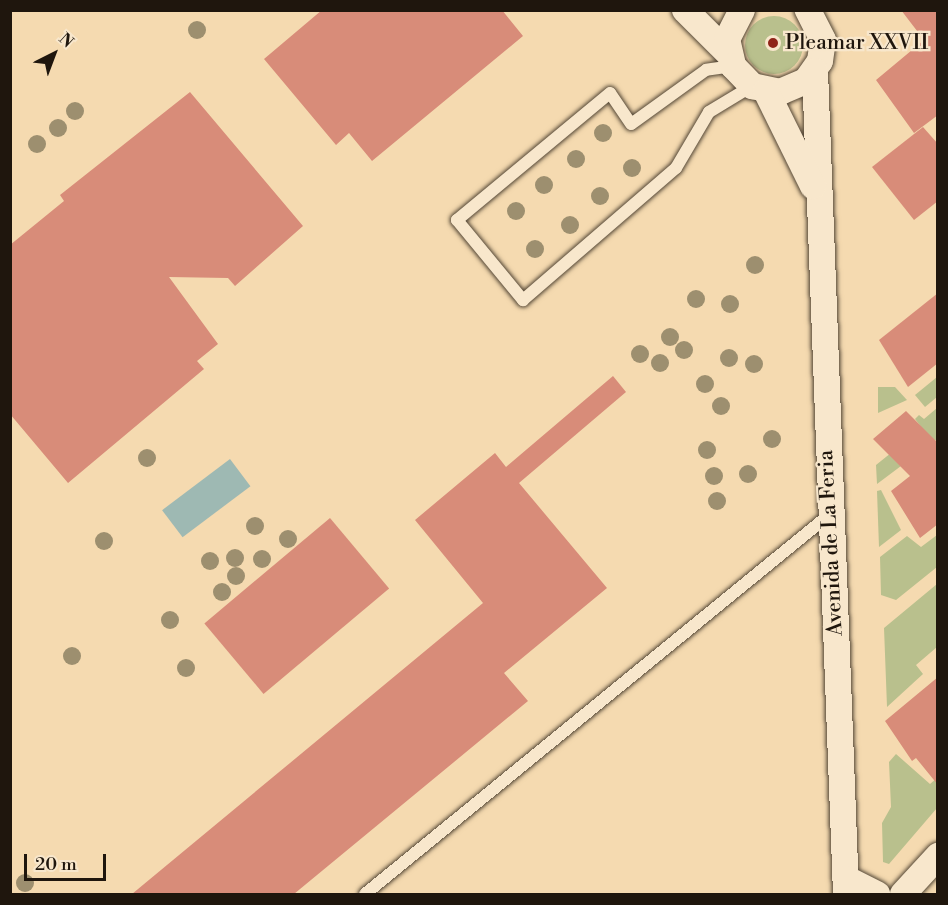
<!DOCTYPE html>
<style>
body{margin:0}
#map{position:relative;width:948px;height:905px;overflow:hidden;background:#f5dab0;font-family:"Libre Bodoni",serif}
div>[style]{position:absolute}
.green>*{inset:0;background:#b9c08d}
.round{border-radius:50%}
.water>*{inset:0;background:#9eb9b3;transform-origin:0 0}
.building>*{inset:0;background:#d88c79;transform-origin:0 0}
.roads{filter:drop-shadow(0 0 2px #544736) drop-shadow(0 0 2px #544736)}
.service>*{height:12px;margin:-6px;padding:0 6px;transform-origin:6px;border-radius:6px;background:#f8e7cc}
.minor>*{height:26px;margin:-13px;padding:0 13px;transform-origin:13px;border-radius:13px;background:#f8e7cc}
.trees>*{width:18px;height:18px;margin:-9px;border-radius:50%;background:#9d8f6f}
.dots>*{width:16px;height:16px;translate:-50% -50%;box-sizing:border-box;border:3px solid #f8e7cc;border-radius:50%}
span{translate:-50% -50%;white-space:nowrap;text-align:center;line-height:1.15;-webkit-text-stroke:4.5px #f8e7cc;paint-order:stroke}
.poi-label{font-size:21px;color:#1f160d}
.left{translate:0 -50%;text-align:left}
.street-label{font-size:21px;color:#1f160d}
.frame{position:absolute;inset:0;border:12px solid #1f160d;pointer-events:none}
.north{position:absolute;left:24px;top:24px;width:60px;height:60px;-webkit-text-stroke:4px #f8e7cc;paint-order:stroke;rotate:42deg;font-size:16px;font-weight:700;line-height:24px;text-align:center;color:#1f160d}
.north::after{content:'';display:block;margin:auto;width:21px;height:27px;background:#1f160d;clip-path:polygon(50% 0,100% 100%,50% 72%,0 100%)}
.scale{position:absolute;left:24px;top:854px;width:82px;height:27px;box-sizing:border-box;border:3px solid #1f160d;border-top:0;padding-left:8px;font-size:18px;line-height:21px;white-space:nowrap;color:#1f160d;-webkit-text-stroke:4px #f8e7cc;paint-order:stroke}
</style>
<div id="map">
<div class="green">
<div class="round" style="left:745px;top:16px;width:58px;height:58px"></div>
<div style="clip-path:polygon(937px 377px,937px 397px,925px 407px,915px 395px)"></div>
<div style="clip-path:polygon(878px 387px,895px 387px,907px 400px,878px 413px)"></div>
<div style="clip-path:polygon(937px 408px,937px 439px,877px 484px,876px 465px,922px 428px,915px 419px,919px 415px,924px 419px)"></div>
<div style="clip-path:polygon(881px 490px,901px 530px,879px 547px,877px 491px)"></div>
<div style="clip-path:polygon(937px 535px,937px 567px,896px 600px,881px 595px,880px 557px,907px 536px,921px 547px)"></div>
<div style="clip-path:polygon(937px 584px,937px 647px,916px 665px,923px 674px,887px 707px,884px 628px)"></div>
<div style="clip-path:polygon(896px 754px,930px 784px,937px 778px,937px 808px,889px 864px,883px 862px,882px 823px,891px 807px,889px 762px)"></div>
</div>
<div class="water">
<div style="left:230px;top:459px;width:34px;height:85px;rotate:53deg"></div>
</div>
<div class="building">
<div style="clip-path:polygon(322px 10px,502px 10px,523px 36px,372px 161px,349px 133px,336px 145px,264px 59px)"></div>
<div style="clip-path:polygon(901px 10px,938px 10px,938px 115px,914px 133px,876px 80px,924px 40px)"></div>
<div style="clip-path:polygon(190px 92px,303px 226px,235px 286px,228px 278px,169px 277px,218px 344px,197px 361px,204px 369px,68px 483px,10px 414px,10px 245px,64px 201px,60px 195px)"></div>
<div style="clip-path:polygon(923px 127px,938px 144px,938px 201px,914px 220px,872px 167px)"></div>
<div style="clip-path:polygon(938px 293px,938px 363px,908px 387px,879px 340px)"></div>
<div style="clip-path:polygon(613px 376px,626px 392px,519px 483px,607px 588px,504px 673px,528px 701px,294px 894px,132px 894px,483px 603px,415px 520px,495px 453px,506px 467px)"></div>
<div style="clip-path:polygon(906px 411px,938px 443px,938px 524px,920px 538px,891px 491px,910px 476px,873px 439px)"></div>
<div style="left:330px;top:518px;width:92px;height:164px;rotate:50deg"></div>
<div style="clip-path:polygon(938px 677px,938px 785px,916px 758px,912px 761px,885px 721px)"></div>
</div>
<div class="roads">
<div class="service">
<div style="left:733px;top:66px;width:27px;rotate:172deg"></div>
<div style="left:706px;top:70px;width:92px;rotate:144.2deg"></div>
<div style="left:631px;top:124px;width:37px;rotate:-124deg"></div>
<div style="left:610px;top:93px;width:199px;rotate:140.3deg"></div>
<div style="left:457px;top:220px;width:104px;rotate:50.5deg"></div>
<div style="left:523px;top:300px;width:202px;rotate:-40.8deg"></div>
<div style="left:676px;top:168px;width:65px;rotate:-59.5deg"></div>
<div style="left:709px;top:112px;width:50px;rotate:-31.2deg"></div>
<div style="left:365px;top:894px;width:599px;rotate:-39.24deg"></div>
</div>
<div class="minor">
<div style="left:685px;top:10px;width:61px;rotate:45deg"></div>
<div style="left:742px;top:10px;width:33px;rotate:117deg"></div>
<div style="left:727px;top:39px;width:28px;rotate:77deg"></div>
<div style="left:733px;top:66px;width:28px;rotate:46deg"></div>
<div style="left:752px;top:86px;width:29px;rotate:12deg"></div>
<div style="left:780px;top:92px;width:28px;rotate:-23deg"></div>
<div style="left:806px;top:81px;width:24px;rotate:-55deg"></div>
<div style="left:820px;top:61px;width:21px;rotate:-82deg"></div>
<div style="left:823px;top:40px;width:34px;rotate:-117deg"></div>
<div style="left:815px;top:71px;width:824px;rotate:87.84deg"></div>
<div style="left:766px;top:91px;width:106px;rotate:63.7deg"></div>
<div style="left:847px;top:879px;width:34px;rotate:27deg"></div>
<div style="left:903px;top:894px;width:52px;rotate:-47.4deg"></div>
</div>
</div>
<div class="trees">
<div style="left:197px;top:30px"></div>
<div style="left:75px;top:111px"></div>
<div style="left:58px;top:128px"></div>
<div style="left:603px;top:133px"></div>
<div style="left:37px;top:144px"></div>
<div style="left:576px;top:159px"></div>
<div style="left:632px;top:168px"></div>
<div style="left:544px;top:185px"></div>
<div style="left:600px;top:196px"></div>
<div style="left:516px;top:211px"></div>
<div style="left:570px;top:225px"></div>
<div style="left:535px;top:249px"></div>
<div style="left:755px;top:265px"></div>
<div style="left:696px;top:299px"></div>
<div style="left:730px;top:304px"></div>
<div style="left:670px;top:337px"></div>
<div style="left:684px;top:350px"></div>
<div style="left:640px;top:354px"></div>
<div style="left:729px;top:358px"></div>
<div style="left:660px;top:363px"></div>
<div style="left:754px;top:364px"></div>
<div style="left:705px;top:384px"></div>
<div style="left:721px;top:406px"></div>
<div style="left:772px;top:439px"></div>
<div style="left:707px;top:450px"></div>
<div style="left:147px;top:458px"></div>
<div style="left:748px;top:474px"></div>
<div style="left:714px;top:476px"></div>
<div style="left:717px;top:501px"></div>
<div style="left:255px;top:526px"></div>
<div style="left:288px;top:539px"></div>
<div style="left:104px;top:541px"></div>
<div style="left:235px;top:558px"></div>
<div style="left:262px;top:559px"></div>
<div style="left:210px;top:561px"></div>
<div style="left:236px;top:576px"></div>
<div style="left:222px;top:592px"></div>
<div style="left:170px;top:620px"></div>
<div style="left:72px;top:656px"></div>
<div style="left:186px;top:668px"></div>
<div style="left:25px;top:883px"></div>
</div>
<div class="dots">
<div style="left:773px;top:43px;background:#8f2418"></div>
</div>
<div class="poi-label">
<span class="left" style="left:785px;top:43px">Pleamar XXVII</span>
</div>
<div class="street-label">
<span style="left:831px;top:543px;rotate:-93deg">Avenida de La Feria</span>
</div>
<div class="frame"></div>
<div class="north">N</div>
<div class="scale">20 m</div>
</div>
